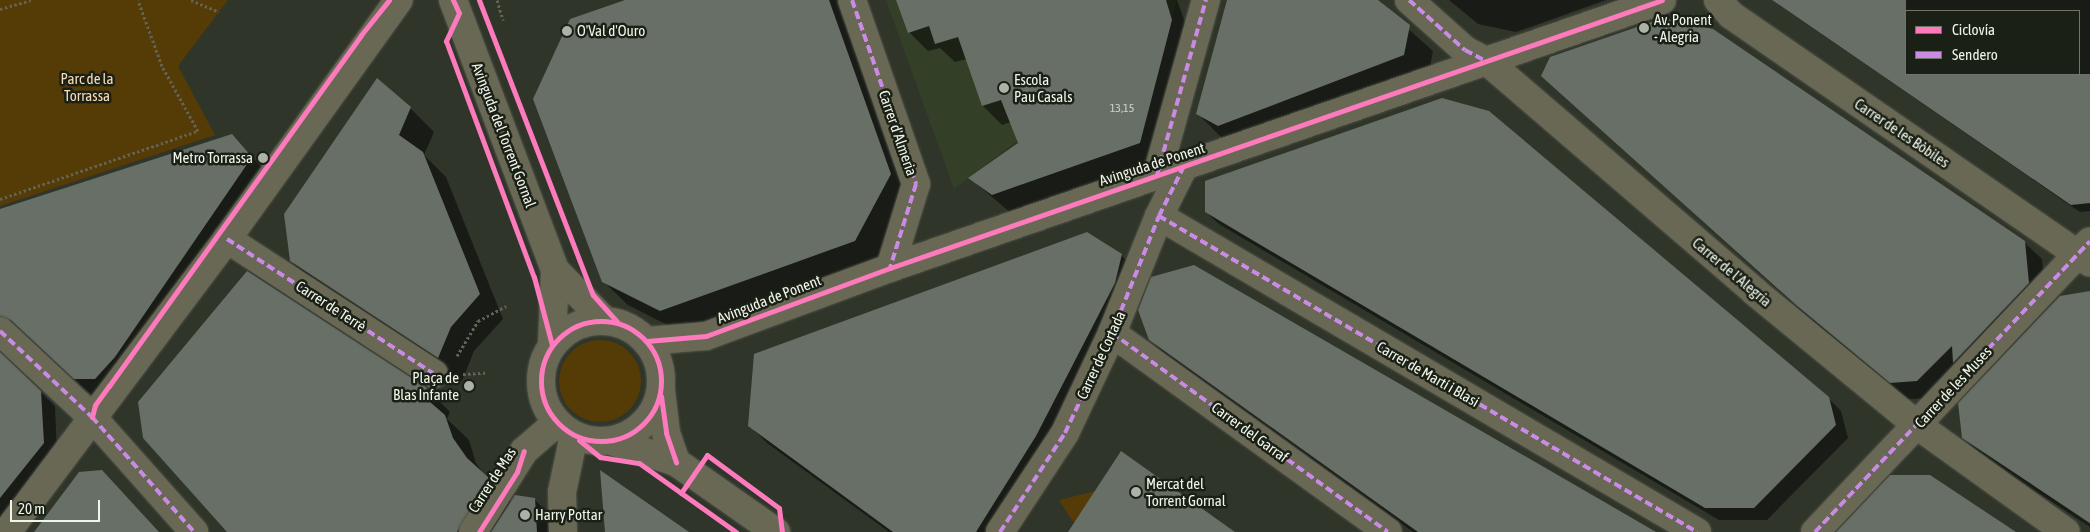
<!DOCTYPE html>
<meta charset="utf-8">
<style>
body{margin:0}
#map{position:relative;width:2090px;height:532px;overflow:hidden;background:#30352a;font-family:"Asap Condensed",sans-serif}
div>[style]{position:absolute}
.built>*{inset:0;background:#343f27}
.green>*{inset:0;background:#553b06}
.round{border-radius:50%}
.shadow>*{inset:0;background:#0007}
.building>*{inset:0;background:#686f66}
.path>*{height:3px;margin-top:-1.5px;transform-origin:0;background:repeating-linear-gradient(90deg,#636354 0 2.5px,transparent 0 5px)}
.roads{filter:drop-shadow(0 0 1px #4f5349) drop-shadow(0 0 1px #4f5349)}
.minor>*{height:28px;margin:-14px;padding:0 14px;transform-origin:14px;border-radius:14px;background:#696854}
.minor>.ring{margin:-14px;padding:0;box-sizing:content-box;background:none;border:28px solid #696854;border-radius:50%}
.quiet>*{height:4px;margin-top:-2px;transform-origin:0;background:repeating-linear-gradient(90deg,#ca8be6 0 8px,transparent 0 12px)}
.cycleway>*{height:5px;margin:-2.5px;padding:0 2.5px;transform-origin:2.5px;border-radius:2.5px;background:#fd7abc}
.cycleway>.ring{margin:-2.5px;padding:0;box-sizing:content-box;background:none;border:5px solid #fd7abc;border-radius:50%}
.dots>*{width:14px;height:14px;translate:-50% -50%;box-sizing:border-box;border:2px solid #1b2016;border-radius:50%}
span{translate:-50% -50%;white-space:nowrap;text-align:center;line-height:1.15;-webkit-text-stroke:5px #1b2016;paint-order:stroke}
.number-label{font-size:12px;color:#cdd4c8}
.number-label span{-webkit-text-stroke-width:0}
.poi-label{font-size:15px;color:#eff5e8}
.left{translate:0 -50%;text-align:left}
.right{translate:-100% -50%;text-align:right}
.park-label{font-size:15px;color:#f8dcb6}
.street-label{font-size:15px;color:#eff5e8}
.legend{position:absolute;left:1905px;top:10px;width:175px;height:65px;box-sizing:border-box;background:#1b2016;border:1px solid #70756a;margin:0;padding:6px 9px;list-style:none;font-size:15px;color:#eff5e8}
.legend li{display:flex;align-items:center;gap:10px;height:25px}
.legend b{width:25px;border:1px solid #70756a}
.scale{position:absolute;left:10px;top:500px;width:90px;height:22px;box-sizing:border-box;border:2px solid #eff5e8;border-top:0;padding-left:6px;font-size:15px;line-height:18px;white-space:nowrap;color:#eff5e8;-webkit-text-stroke:4px #1b2016;paint-order:stroke}
</style>
<div id="map">
<div class="built">
<div style="clip-path:polygon(886px 0,1177px 0,1171px 23px,954px 189px)"></div>
</div>
<div class="green">
<div style="clip-path:polygon(0 0,228px 0,178px 66px,215px 135px,0 206px)"></div>
<div class="round" style="left:559px;top:340px;width:82px;height:82px"></div>
<div style="clip-path:polygon(1100px 490px,1084px 520px,1073px 522px,1059px 500px)"></div>
</div>
<div class="shadow">
<div style="clip-path:polygon(629px 0,838px 0,847px 9px,914px 198px,879px 265px,685px 334px,628px 305px,603px 281px)"></div>
<div style="clip-path:polygon(898px 0,1177px 0,1191px 40px,1159px 162px,1012px 214px,970px 178px,1019px 144px,1011px 122px,1002px 125px,983px 106px,967px 59px,955px 62px,940px 48px,928px 51px,909px 32px)"></div>
<div style="clip-path:polygon(1229px 0,1376px 0,1433px 51px,1428px 78px,1243px 149px,1222px 138px,1198px 114px)"></div>
<div style="clip-path:polygon(1449px 0,1606px 0,1516px 32px,1478px 24px)"></div>
<div style="clip-path:polygon(evenodd,1772px 0,2090px 0,2090px 211px,2080px 212px,1772px 0,1906px 11px,2079px 11px,2079px 74px,1906px 74px,1906px 11px)"></div>
<div style="clip-path:polygon(1547px 80px,2024px 242px,2042px 259px,2046px 300px,1934px 398px,1908px 399px,1814px 322px)"></div>
<div style="clip-path:polygon(410px 108px,434px 132px,424px 155px,446px 177px,503px 319px,474px 351px,462px 381px,315px 285px,291px 261px)"></div>
<div style="clip-path:polygon(232px 135px,275px 182px,139px 380px,119px 403px,99px 402px,38px 345px,0 302px,0 211px)"></div>
<div style="clip-path:polygon(1206px 212px,1828px 398px,1841px 411px,1848px 438px,1767px 520px,1719px 520px,1219px 224px)"></div>
<div style="clip-path:polygon(1121px 255px,1138px 272px,1003px 532px,889px 532px,767px 443px,749px 425px)"></div>
<div style="clip-path:polygon(2090px 292px,2090px 521px,1978px 447px,2090px 524px,2090px 527px,1981px 455px,1963px 437px)"></div>
<div style="clip-path:polygon(1150px 340px,1654px 532px,1413px 532px,1168px 357px)"></div>
<div style="clip-path:polygon(0 353px,55px 406px,57px 453px,0 532px)"></div>
<div style="clip-path:polygon(426px 388px,450px 412px,447px 419px,469px 440px,476px 463px,486px 477px,512px 502px,534px 499px,558px 523px,559px 532px,229px 532px)"></div>
</div>
<div class="building">
<div style="clip-path:polygon(625px 0,829px 0,891px 174px,855px 241px,660px 311px,602px 282px,533px 99px,570px 19px)"></div>
<div style="clip-path:polygon(896px 0,1166px 0,1172px 20px,1140px 143px,992px 195px,968px 178px,1018px 143px,1001px 100px,982px 106px,958px 37px,935px 44px,929px 26px,908px 33px)"></div>
<div style="clip-path:polygon(1227px 0,1378px 0,1410px 25px,1404px 55px,1218px 126px,1196px 114px)"></div>
<div style="clip-path:polygon(1772px 0,1906px 0,1906px 74px,2090px 74px,2090px 203px,2071px 205px)"></div>
<div style="clip-path:polygon(1663px 18px,1713px 29px,2025px 241px,2029px 283px,1953px 363px,1952px 346px,1917px 381px,1890px 383px,1796px 305px,1541px 76px,1550px 57px)"></div>
<div style="clip-path:polygon(377px 78px,411px 107px,399px 135px,423px 152px,480px 294px,451px 327px,438px 358px,290px 261px,284px 214px)"></div>
<div style="clip-path:polygon(1442px 98px,1489px 111px,1829px 397px,1836px 425px,1754px 508px,1705px 508px,1205px 212px,1205px 181px)"></div>
<div style="clip-path:polygon(232px 134px,252px 157px,115px 357px,95px 379px,74px 379px,11px 320px,0 316px,0 209px)"></div>
<div style="clip-path:polygon(1087px 232px,1122px 254px,1115px 283px,1036px 436px,976px 532px,893px 532px,748px 426px,754px 354px)"></div>
<div style="clip-path:polygon(1194px 265px,1613px 507px,1656px 532px,1418px 532px,1149px 340px,1138px 310px,1151px 277px)"></div>
<div style="clip-path:polygon(247px 271px,427px 388px,423px 396px,445px 415px,453px 438px,467px 458px,489px 478px,457px 532px,227px 532px,143px 438px,138px 402px)"></div>
<div style="clip-path:polygon(2090px 291px,2090px 523px,1962px 438px,1958px 403px,2060px 296px)"></div>
<div style="clip-path:polygon(0 352px,41px 391px,44px 443px,0 498px)"></div>
<div style="clip-path:polygon(1121px 451px,1235px 532px,1068px 532px)"></div>
<div style="clip-path:polygon(102px 470px,159px 532px,34px 532px,79px 472px)"></div>
<div style="clip-path:polygon(600px 470px,689px 532px,605px 532px)"></div>
<div style="clip-path:polygon(1890px 475px,1930px 475px,2016px 532px,1836px 532px)"></div>
<div style="clip-path:polygon(515px 495px,535px 498px,537px 532px,491px 532px)"></div>
</div>
<div class="path">
<div style="left:191px;top:0;width:30px;rotate:23deg"></div>
<div style="left:497px;top:0;width:21px;rotate:73deg"></div>
<div style="left:0;top:9px;width:32px;rotate:-16deg"></div>
<div style="left:0;top:199px;width:209px;rotate:-19deg"></div>
<div style="left:198px;top:131px;width:74px;rotate:-119deg"></div>
<div style="left:162px;top:66px;width:70px;rotate:-110deg"></div>
<div style="left:457px;top:356px;width:41px;rotate:-59deg"></div>
<div style="left:478px;top:321px;width:32px;rotate:-28deg"></div>
<div style="left:463px;top:374px;width:22px;rotate:-3deg"></div>
</div>
<div class="roads">
<div class="minor">
<div style="left:453px;top:0;width:289px;rotate:69.3deg"></div>
<div style="left:555px;top:270px;width:75px;rotate:92.3deg"></div>
<div style="left:852px;top:0;width:195px;rotate:70.8deg"></div>
<div style="left:916px;top:184px;width:88px;rotate:107.2deg"></div>
<div style="left:1409px;top:0;width:75px;rotate:41.8deg"></div>
<div style="left:1465px;top:50px;width:26px;rotate:28deg"></div>
<div style="left:1488px;top:62px;width:352px;rotate:40.7deg"></div>
<div style="left:1755px;top:292px;width:210px;rotate:39.4deg"></div>
<div style="left:1917px;top:425px;width:183px;rotate:35.7deg"></div>
<div style="left:1718px;top:0;width:20px;rotate:49deg"></div>
<div style="left:1731px;top:15px;width:436px;rotate:34.6deg"></div>
<div style="left:1157px;top:175px;width:182px;rotate:-74.4deg"></div>
<div style="left:1159px;top:216px;width:624px;rotate:30.43deg"></div>
<div style="left:227px;top:239px;width:247px;rotate:33.1deg"></div>
<div style="left:555px;top:270px;width:70px;rotate:45.6deg"></div>
<div class="ring" style="left:541px;top:321px;width:92px;height:92px"></div>
<div style="left:0;top:331px;width:126px;rotate:43.1deg"></div>
<div style="left:92px;top:417px;width:154px;rotate:48.4deg"></div>
<div style="left:1112px;top:333px;width:340px;rotate:35.8deg"></div>
<div style="left:647px;top:341px;width:59px;rotate:-4.8deg"></div>
<div style="left:706px;top:336px;width:196px;rotate:-20.3deg"></div>
<div style="left:890px;top:268px;width:817px;rotate:-19.14deg"></div>
<div style="left:661px;top:391px;width:42px;rotate:83.2deg"></div>
<div style="left:666px;top:433px;width:31px;rotate:71deg"></div>
<div style="left:611px;top:441px;width:68px;rotate:17.9deg"></div>
<div style="left:676px;top:462px;width:122px;rotate:35deg"></div>
<div style="left:7px;top:532px;width:366px;rotate:-53.1deg"></div>
<div style="left:227px;top:239px;width:294px;rotate:-54.3deg"></div>
<div style="left:473px;top:532px;width:96px;rotate:-57.8deg"></div>
<div style="left:524px;top:451px;width:43px;rotate:-41.2deg"></div>
<div style="left:563px;top:532px;width:40px;rotate:-91.4deg"></div>
<div style="left:562px;top:492px;width:58px;rotate:-78.1deg"></div>
<div style="left:1000px;top:532px;width:118px;rotate:-56.7deg"></div>
<div style="left:1065px;top:433px;width:110px;rotate:-64.8deg"></div>
<div style="left:1112px;top:333px;width:126px;rotate:-68.1deg"></div>
<div style="left:1159px;top:216px;width:54px;rotate:-63.4deg"></div>
<div style="left:1815px;top:532px;width:400px;rotate:-46.6deg"></div>
</div>
</div>
<div class="quiet">
<div style="left:852px;top:0;width:195px;rotate:70.8deg"></div>
<div style="left:916px;top:184px;width:88px;rotate:107.2deg"></div>
<div style="left:1409px;top:0;width:75px;rotate:41.8deg"></div>
<div style="left:1465px;top:50px;width:26px;rotate:28deg"></div>
<div style="left:1157px;top:175px;width:182px;rotate:-74.4deg"></div>
<div style="left:1159px;top:216px;width:624px;rotate:30.43deg"></div>
<div style="left:227px;top:239px;width:247px;rotate:33.1deg"></div>
<div style="left:0;top:331px;width:126px;rotate:43.1deg"></div>
<div style="left:92px;top:417px;width:154px;rotate:48.4deg"></div>
<div style="left:1112px;top:333px;width:340px;rotate:35.8deg"></div>
<div style="left:1000px;top:532px;width:118px;rotate:-56.7deg"></div>
<div style="left:1065px;top:433px;width:110px;rotate:-64.8deg"></div>
<div style="left:1112px;top:333px;width:126px;rotate:-68.1deg"></div>
<div style="left:1159px;top:216px;width:54px;rotate:-63.4deg"></div>
<div style="left:1815px;top:532px;width:400px;rotate:-46.6deg"></div>
</div>
<div class="cycleway">
<div style="left:453px;top:0;width:14px;rotate:65deg"></div>
<div style="left:459px;top:13px;width:31px;rotate:115deg"></div>
<div style="left:446px;top:41px;width:252px;rotate:69.6deg"></div>
<div style="left:534px;top:277px;width:70px;rotate:75.2deg"></div>
<div style="left:479px;top:0;width:316px;rotate:68.9deg"></div>
<div style="left:593px;top:295px;width:36px;rotate:48deg"></div>
<div class="ring" style="left:541px;top:321px;width:115px;height:115px"></div>
<div style="left:647px;top:341px;width:59px;rotate:-4.8deg"></div>
<div style="left:706px;top:336px;width:196px;rotate:-20.3deg"></div>
<div style="left:890px;top:268px;width:817px;rotate:-19.14deg"></div>
<div style="left:661px;top:396px;width:37px;rotate:82deg"></div>
<div style="left:666px;top:433px;width:31px;rotate:71deg"></div>
<div style="left:92px;top:417px;width:12px;rotate:-76deg"></div>
<div style="left:95px;top:405px;width:24px;rotate:-54deg"></div>
<div style="left:109px;top:386px;width:432px;rotate:-54.3deg"></div>
<div style="left:361px;top:35px;width:45px;rotate:-51.3deg"></div>
<div style="left:579px;top:440px;width:27px;rotate:39deg"></div>
<div style="left:600px;top:457px;width:39px;rotate:9deg"></div>
<div style="left:639px;top:463px;width:119px;rotate:35.4deg"></div>
<div style="left:681px;top:493px;width:46px;rotate:-55.6deg"></div>
<div style="left:707px;top:455px;width:89px;rotate:36.4deg"></div>
<div style="left:779px;top:508px;width:24px;rotate:83deg"></div>
<div style="left:479px;top:532px;width:71px;rotate:-57.7deg"></div>
<div style="left:517px;top:472px;width:22px;rotate:-72deg"></div>
</div>
<div class="dots">
<div style="left:1644px;top:28px;background:#acb2a6"></div>
<div style="left:567px;top:31px;background:#acb2a6"></div>
<div style="left:1004px;top:88px;background:#acb2a6"></div>
<div style="left:263px;top:158px;background:#acb2a6"></div>
<div style="left:469px;top:386px;background:#acb2a6"></div>
<div style="left:1136px;top:492px;background:#acb2a6"></div>
<div style="left:525px;top:515px;background:#acb2a6"></div>
</div>
<div class="number-label">
<span style="left:1122px;top:109px">13,15</span>
</div>
<div class="poi-label">
<span class="left" style="left:1654px;top:28px">Av. Ponent<br>- Alegria</span>
<span class="left" style="left:577px;top:31px">O'Val d'Ouro</span>
<span class="left" style="left:1014px;top:88px">Escola<br>Pau Casals</span>
<span class="right" style="left:253px;top:158px">Metro Torrassa</span>
<span class="right" style="left:459px;top:386px">Plaça de<br>Blas Infante</span>
<span class="left" style="left:1146px;top:492px">Mercat del<br>Torrent Gornal</span>
<span class="left" style="left:535px;top:515px">Harry Pottar</span>
</div>
<div class="park-label">
<span style="left:87px;top:87px">Parc de la<br>Torrassa</span>
</div>
<div class="street-label">
<span style="left:898px;top:133px;rotate:71deg">Carrer d'Almeria</span>
<span style="left:1902px;top:133px;rotate:34deg">Carrer de les Bòbiles</span>
<span style="left:504px;top:135px;rotate:69deg">Avinguda del Torrent Gornal</span>
<span style="left:1152px;top:164px;rotate:-18deg">Avinguda de Ponent</span>
<span style="left:1732px;top:272px;rotate:40deg">Carrer de l'Alegria</span>
<span style="left:769px;top:299px;rotate:-21deg">Avinguda de Ponent</span>
<span style="left:331px;top:306px;rotate:33deg">Carrer de Terrè</span>
<span style="left:1101px;top:355px;rotate:-65deg">Carrer de Cortada</span>
<span style="left:1428px;top:374px;rotate:30deg">Carrer de Martí i Blasi</span>
<span style="left:1953px;top:387px;rotate:-47deg">Carrer de les Muses</span>
<span style="left:1250px;top:432px;rotate:36deg">Carrer del Garraf</span>
<span style="left:492px;top:480px;rotate:-57deg">Carrer de Mas</span>
</div>
<ul class="legend">
<li><b style="height:6px;background:#fd7abc"></b>Ciclovía</li>
<li><b style="height:6px;background:#ca8be6"></b>Sendero</li>
</ul>
<div class="scale">20 m</div>
</div>
